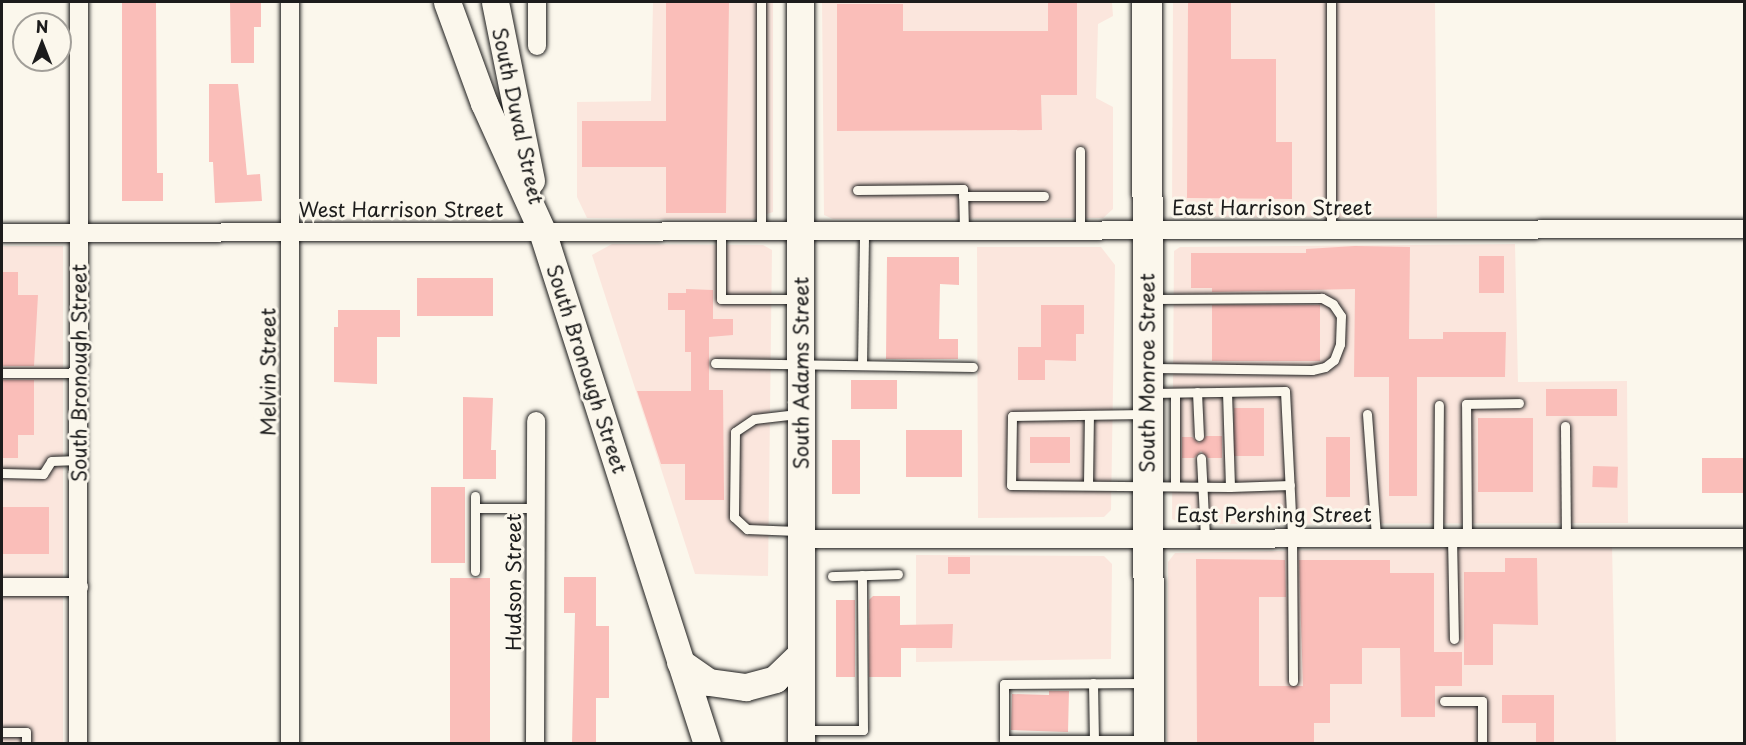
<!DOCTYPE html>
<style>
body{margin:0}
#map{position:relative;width:1746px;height:745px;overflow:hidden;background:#fbf7ec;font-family:"Playpen Sans",sans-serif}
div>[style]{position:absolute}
.built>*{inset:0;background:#fbe6dd;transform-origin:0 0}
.building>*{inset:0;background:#fabeb9;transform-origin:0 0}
.roads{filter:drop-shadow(0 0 2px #1c1c1c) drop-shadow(0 0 2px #1c1c1c)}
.lane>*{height:9px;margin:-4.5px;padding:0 4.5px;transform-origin:4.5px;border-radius:4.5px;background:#fbf7ec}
.street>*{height:18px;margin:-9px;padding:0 9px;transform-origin:9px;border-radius:9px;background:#fbf7ec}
.secondary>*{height:27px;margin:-13.5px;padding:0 13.5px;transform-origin:13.5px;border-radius:13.5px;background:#fbf7ec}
.primary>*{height:30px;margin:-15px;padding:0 15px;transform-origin:15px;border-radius:15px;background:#fbf7ec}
span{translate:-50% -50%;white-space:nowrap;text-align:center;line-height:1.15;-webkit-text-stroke:6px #fbf7ec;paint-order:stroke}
.street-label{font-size:20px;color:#1c1c1c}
.frame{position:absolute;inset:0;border:3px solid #1c1c1c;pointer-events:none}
.north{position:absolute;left:12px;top:12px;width:60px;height:60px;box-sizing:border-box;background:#fbf7ec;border:2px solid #a29f99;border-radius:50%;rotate:0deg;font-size:16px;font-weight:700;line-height:24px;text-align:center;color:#1c1c1c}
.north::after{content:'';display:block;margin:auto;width:21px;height:27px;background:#1c1c1c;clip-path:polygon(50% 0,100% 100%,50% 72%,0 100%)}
</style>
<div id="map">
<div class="built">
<div style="clip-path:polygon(653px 2px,773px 2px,773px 212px,753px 219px,733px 220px,587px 218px,577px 197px,577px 102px,651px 101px)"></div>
<div style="clip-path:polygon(822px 2px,1112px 2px,1113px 16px,1098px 24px,1096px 98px,1113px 107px,1113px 209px,1103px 218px,833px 219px,824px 215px)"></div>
<div style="clip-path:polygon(1173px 2px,1435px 2px,1437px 218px,1181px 217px,1172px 214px)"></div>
<div style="clip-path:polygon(612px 244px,763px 245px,772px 250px,768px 576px,695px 574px,592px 255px)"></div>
<div style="clip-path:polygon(1515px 244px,1518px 382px,1627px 381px,1628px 523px,1182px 524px,1172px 519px,1174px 251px,1180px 247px)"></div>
<div style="left:2px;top:246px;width:61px;height:497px"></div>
<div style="clip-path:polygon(977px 247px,1101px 247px,1115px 265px,1111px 510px,1104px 517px,978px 518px)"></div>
<div style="clip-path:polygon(1612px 544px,1616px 743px,1167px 744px,1168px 562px,1175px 553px)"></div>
<div style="clip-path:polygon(916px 555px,1104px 556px,1112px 564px,1111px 659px,916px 662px)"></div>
</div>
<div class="building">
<div style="clip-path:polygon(122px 2px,156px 2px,157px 173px,163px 173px,163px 201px,122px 201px)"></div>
<div style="clip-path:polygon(230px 2px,261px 2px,261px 27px,254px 27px,254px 63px,231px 63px)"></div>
<div style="clip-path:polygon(666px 2px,729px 2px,726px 213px,666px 213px,666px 167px,582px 167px,582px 121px,666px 121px)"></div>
<div style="clip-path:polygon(1048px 2px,1077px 2px,1077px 95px,1041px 95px,1042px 130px,837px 131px,837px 4px,903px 4px,903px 31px,1048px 31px)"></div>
<div style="clip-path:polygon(1188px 2px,1231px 2px,1231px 59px,1276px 59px,1276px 142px,1292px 142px,1292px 199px,1187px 198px)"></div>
<div style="clip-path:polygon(209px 84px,238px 84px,247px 175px,260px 174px,262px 201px,215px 203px,213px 162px,209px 162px)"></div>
<div style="clip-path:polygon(1355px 246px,1410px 247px,1409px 339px,1443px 339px,1443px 332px,1506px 332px,1505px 377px,1417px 377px,1417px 496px,1389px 496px,1389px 377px,1354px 377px,1355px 289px,1212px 292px,1212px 288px,1191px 288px,1191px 253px,1306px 253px,1306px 249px)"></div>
<div style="left:1479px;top:256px;width:25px;height:37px"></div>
<div style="clip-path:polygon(887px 257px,959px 257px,959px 285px,940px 284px,939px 339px,958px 339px,958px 359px,886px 359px)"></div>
<div style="clip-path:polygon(2px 272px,18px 272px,18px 295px,38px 295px,34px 366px,2px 366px)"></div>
<div style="left:417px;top:278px;width:76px;height:38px"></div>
<div style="clip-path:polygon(686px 289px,713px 290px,713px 319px,733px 319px,733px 335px,709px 337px,709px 390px,723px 390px,724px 500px,685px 500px,685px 464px,661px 464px,637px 391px,691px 391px,691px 352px,685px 352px,685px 310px,668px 310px,668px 293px,686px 293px)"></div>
<div style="clip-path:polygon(1041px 305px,1084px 305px,1084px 334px,1076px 334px,1076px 361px,1045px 360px,1045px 380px,1018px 380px,1018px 347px,1041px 347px)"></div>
<div style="left:1212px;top:305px;width:108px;height:56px"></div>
<div style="clip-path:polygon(338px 310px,400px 310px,400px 337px,377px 337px,377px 384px,334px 382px,334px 327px,338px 327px)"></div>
<div style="clip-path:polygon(2px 380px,34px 380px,34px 435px,18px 435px,18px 458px,2px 458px)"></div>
<div style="left:851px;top:380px;width:46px;height:29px"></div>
<div style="left:1546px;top:389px;width:71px;height:27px"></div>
<div style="clip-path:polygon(463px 397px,493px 398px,491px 450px,496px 450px,496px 479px,463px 479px)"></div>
<div style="left:1234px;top:408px;width:30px;height:48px"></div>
<div style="left:1478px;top:418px;width:55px;height:74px"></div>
<div style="left:906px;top:430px;width:56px;height:47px"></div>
<div style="clip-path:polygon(1206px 436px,1222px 436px,1222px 458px,1208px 458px,1201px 451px,1194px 458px,1182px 458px,1182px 437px,1192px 437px,1199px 443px)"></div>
<div style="left:1030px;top:437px;width:40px;height:26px"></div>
<div style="left:1326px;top:437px;width:24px;height:60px"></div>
<div style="left:832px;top:440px;width:28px;height:54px"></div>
<div style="left:1702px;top:458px;width:42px;height:35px"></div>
<div style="left:1593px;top:466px;width:25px;height:21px;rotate:2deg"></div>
<div style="left:431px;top:487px;width:34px;height:76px"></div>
<div style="left:2px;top:507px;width:47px;height:47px"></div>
<div style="left:948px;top:557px;width:22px;height:17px"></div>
<div style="clip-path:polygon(1505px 558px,1537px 558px,1538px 625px,1493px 624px,1493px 665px,1464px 665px,1464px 572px,1505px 572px)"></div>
<div style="clip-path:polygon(1196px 559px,1285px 560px,1286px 597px,1259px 597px,1259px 686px,1303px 686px,1299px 560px,1390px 560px,1390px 573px,1434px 573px,1434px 652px,1462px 652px,1462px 686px,1435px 686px,1435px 717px,1401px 717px,1400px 648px,1362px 648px,1362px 684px,1330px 684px,1330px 723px,1314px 723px,1314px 744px,1197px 744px)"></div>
<div style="clip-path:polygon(564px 577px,596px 577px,596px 626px,609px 626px,609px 698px,596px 698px,596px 744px,572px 744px,575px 613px,564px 613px)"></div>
<div style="left:450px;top:578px;width:40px;height:164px"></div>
<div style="clip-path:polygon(873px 596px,900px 596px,900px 625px,953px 624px,952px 648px,901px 648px,901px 677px,869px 677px,869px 600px)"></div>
<div style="left:836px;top:600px;width:19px;height:77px"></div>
<div style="clip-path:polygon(1049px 691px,1069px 691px,1068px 732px,1011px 730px,1012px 694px,1049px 695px)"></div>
<div style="clip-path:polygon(1502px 695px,1554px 695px,1554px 744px,1536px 744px,1536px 723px,1502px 723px)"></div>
</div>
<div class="roads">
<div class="lane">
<div style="left:1080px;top:151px;width:79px;rotate:90deg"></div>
<div style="left:857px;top:190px;width:106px;rotate:-0.5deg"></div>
<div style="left:963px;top:189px;width:41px;rotate:88.6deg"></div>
<div style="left:963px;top:196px;width:81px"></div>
<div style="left:1331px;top:230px;width:228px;rotate:-90deg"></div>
<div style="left:721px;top:231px;width:68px;rotate:90deg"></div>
<div style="left:721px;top:299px;width:77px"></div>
<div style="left:761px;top:231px;width:229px;rotate:-90deg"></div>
<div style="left:715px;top:363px;width:258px;rotate:0.9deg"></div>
<div style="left:862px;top:365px;width:134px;rotate:-89.1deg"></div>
<div style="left:1152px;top:368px;width:160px;rotate:0.7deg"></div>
<div style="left:1312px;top:370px;width:13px;rotate:-13deg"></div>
<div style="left:1325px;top:367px;width:11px;rotate:-38deg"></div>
<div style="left:1334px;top:360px;width:17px;rotate:-69deg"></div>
<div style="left:1340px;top:344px;width:28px;rotate:-88deg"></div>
<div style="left:1341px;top:316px;width:14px;rotate:-124deg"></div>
<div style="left:1333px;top:304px;width:13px;rotate:-151deg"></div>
<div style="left:1322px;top:298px;width:169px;rotate:179.7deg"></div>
<div style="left:2px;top:373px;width:77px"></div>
<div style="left:1197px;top:392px;width:44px;rotate:87.4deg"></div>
<div style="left:1151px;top:393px;width:134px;rotate:-0.9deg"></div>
<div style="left:1285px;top:391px;width:145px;rotate:87.2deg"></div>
<div style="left:1292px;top:536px;width:145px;rotate:89.6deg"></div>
<div style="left:1175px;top:393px;width:93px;rotate:90deg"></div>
<div style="left:797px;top:414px;width:43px;rotate:173.4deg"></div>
<div style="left:754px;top:419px;width:23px;rotate:146deg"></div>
<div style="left:735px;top:432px;width:85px;rotate:90.7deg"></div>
<div style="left:734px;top:517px;width:18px;rotate:43deg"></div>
<div style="left:747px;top:529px;width:50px;rotate:2.3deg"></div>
<div style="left:1145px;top:414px;width:133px;rotate:179.1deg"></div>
<div style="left:1012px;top:416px;width:69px;rotate:90.8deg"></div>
<div style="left:1011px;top:485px;width:219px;rotate:0.5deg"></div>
<div style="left:1230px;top:487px;width:95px;rotate:-91.8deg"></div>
<div style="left:1367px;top:414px;width:123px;rotate:85.8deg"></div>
<div style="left:1565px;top:426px;width:111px;rotate:89.5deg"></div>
<div style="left:1201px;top:458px;width:78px;rotate:87.1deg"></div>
<div style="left:2px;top:473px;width:41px;rotate:1.4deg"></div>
<div style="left:43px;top:474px;width:15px;rotate:-58deg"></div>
<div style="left:51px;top:461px;width:28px;rotate:-2deg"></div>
<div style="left:1088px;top:484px;width:69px;rotate:-89.2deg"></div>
<div style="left:1230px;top:487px;width:60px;rotate:-1.9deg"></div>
<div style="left:475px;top:508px;width:61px"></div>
<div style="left:1438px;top:537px;width:132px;rotate:-89.6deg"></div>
<div style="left:1452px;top:537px;width:102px;rotate:88.9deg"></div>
<div style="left:1467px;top:537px;width:133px;rotate:-90.4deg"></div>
<div style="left:1466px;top:404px;width:53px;rotate:-1.1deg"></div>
<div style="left:475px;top:571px;width:75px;rotate:-90deg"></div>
<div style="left:832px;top:576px;width:66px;rotate:-1.7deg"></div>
<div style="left:1093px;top:683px;width:57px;rotate:89deg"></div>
<div style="left:1444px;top:701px;width:38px"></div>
<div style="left:1482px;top:701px;width:43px;rotate:90deg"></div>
<div style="left:804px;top:730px;width:59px"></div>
<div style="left:863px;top:730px;width:155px;rotate:-90.4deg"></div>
<div style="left:2px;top:732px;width:24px"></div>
<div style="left:26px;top:732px;width:12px;rotate:90deg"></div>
<div style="left:1146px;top:740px;width:142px;rotate:180deg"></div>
<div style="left:1004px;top:740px;width:56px;rotate:-90deg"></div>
<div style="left:1004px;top:684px;width:142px;rotate:-0.4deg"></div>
</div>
<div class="street">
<div style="left:537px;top:2px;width:44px;rotate:90deg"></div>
<div style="left:2px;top:233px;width:1742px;rotate:-0.13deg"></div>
<div style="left:803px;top:539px;width:941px;rotate:-0.06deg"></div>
<div style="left:2px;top:587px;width:77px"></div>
<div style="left:78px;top:744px;width:742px;rotate:-89.92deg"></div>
<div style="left:290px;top:744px;width:742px;rotate:-90deg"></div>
<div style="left:535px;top:744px;width:323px;rotate:-89.8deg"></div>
</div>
<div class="secondary">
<div style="left:447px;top:2px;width:108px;rotate:69.9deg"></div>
<div style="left:484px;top:103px;width:141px;rotate:65.6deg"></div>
<div style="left:542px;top:231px;width:539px;rotate:72.17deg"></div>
<div style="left:495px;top:2px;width:182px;rotate:78.6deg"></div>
<div style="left:800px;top:2px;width:742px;rotate:89.92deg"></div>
<div style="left:680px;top:662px;width:35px;rotate:35deg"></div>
<div style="left:709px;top:682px;width:37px;rotate:8deg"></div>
<div style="left:746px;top:687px;width:30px;rotate:-15deg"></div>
<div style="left:775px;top:679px;width:36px;rotate:-44deg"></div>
</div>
<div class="primary">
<div style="left:1147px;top:2px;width:742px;rotate:89.85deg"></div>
</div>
</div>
<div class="street-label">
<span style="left:518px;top:116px;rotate:78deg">South Duval Street</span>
<span style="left:1272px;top:207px">East Harrison Street</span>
<span style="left:401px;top:209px">West Harrison Street</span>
<span style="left:587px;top:369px;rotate:72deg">South Bronough Street</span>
<span style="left:268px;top:372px;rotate:-90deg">Melvin Street</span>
<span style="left:79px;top:373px;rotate:-90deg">South Bronough Street</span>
<span style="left:801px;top:373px;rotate:-90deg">South Adams Street</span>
<span style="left:1147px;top:373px;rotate:-90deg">South Monroe Street</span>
<span style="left:1274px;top:514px">East Pershing Street</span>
<span style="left:513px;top:582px;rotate:-90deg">Hudson Street</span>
</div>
<div class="frame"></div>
<div class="north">N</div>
</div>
